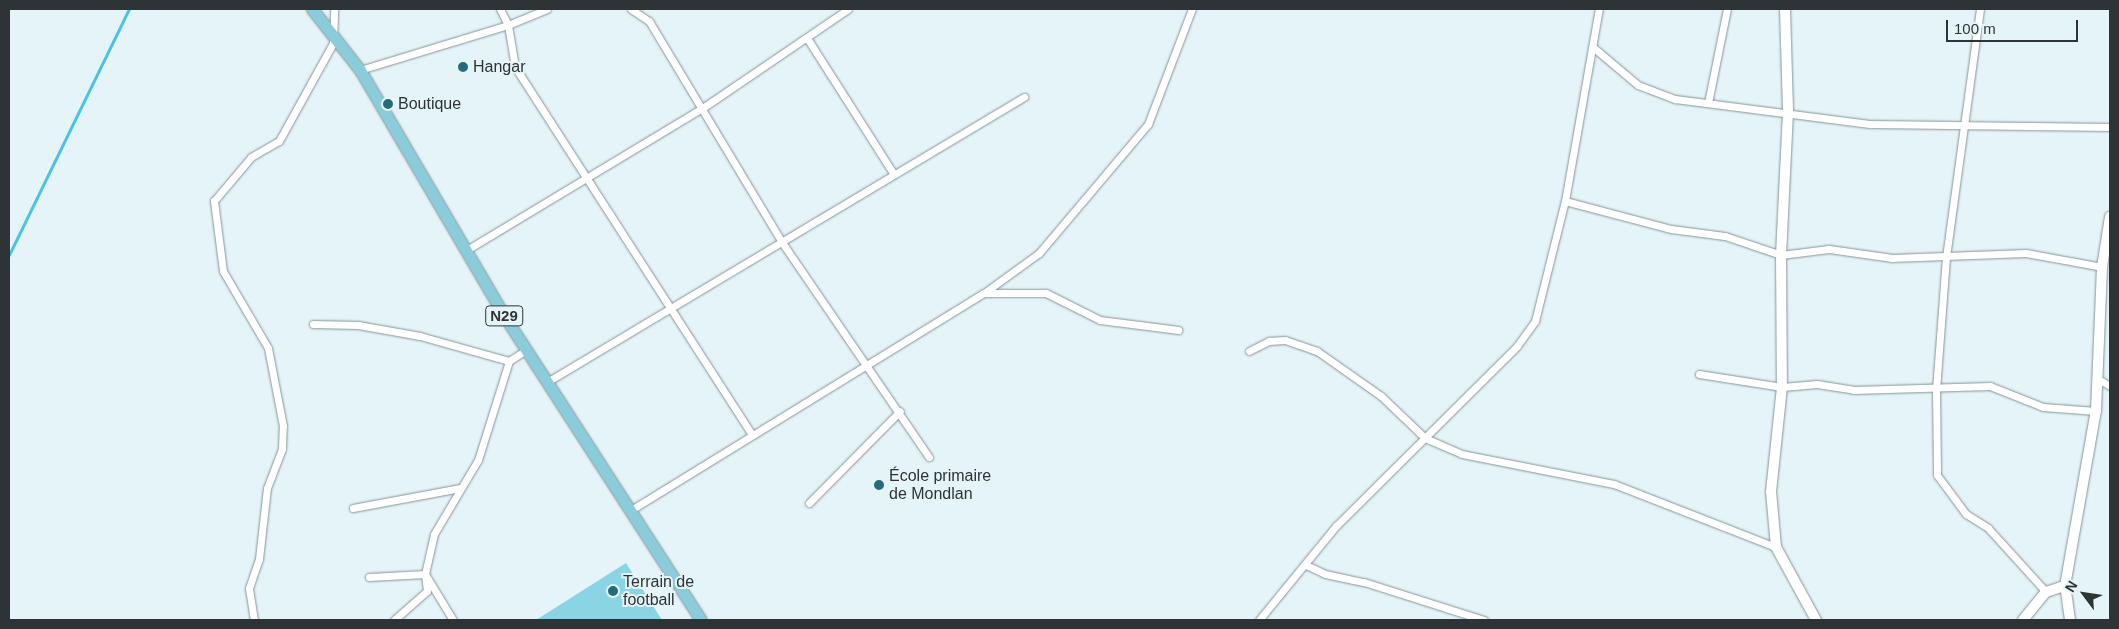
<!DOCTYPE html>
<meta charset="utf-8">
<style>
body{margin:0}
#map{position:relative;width:2119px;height:629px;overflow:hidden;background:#e5f4f8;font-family:Helvetica,sans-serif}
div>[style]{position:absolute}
.green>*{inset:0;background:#8ad4e5}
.stream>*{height:2.5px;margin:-1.25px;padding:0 1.25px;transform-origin:1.25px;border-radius:1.25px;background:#49c4de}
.roads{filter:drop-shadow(0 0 1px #869497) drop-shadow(0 0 1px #869497)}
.street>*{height:7px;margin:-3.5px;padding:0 3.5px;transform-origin:3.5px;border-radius:3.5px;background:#fff}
.secondary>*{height:10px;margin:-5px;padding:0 5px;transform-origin:5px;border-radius:5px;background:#fff}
.primary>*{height:11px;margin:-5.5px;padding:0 5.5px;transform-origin:5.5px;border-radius:5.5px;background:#8accda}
.dots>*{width:14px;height:14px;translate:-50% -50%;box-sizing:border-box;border:2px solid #e5f4f8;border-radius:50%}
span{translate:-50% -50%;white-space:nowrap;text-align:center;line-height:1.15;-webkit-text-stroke:4px #e5f4f8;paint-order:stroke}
.shield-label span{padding:1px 4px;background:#e5f4f8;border:1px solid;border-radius:4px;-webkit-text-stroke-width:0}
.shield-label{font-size:15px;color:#2e3335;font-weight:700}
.poi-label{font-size:16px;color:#2e3335}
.left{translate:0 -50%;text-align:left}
.frame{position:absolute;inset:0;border:10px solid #2e3335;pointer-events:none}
.north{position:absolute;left:2059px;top:569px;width:50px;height:50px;-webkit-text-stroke:4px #e5f4f8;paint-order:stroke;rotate:301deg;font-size:14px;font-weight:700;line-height:20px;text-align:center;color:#2e3335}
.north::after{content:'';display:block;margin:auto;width:18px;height:22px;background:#2e3335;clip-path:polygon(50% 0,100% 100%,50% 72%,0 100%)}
.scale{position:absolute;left:1946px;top:20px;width:132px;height:22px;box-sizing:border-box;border:2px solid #2e3335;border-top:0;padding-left:6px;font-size:15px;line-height:18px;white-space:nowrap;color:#2e3335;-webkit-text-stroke:4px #e5f4f8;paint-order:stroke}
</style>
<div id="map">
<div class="green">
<div style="clip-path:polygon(626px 563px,662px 620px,536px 620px)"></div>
</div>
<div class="stream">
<div style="left:9px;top:255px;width:274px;rotate:-64deg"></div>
</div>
<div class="roads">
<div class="street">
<div style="left:500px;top:9px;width:18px;rotate:63deg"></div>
<div style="left:508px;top:25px;width:43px;rotate:80.5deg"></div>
<div style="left:515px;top:67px;width:438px;rotate:57.2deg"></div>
<div style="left:631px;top:9px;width:22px;rotate:34deg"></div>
<div style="left:649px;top:21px;width:257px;rotate:59deg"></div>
<div style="left:781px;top:241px;width:262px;rotate:55.6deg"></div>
<div style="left:1980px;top:9px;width:250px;rotate:97.8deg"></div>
<div style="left:1946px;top:257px;width:132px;rotate:94.3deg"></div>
<div style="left:1936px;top:389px;width:86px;rotate:89.3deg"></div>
<div style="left:1937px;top:475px;width:49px;rotate:53.4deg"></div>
<div style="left:1966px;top:514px;width:26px;rotate:32deg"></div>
<div style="left:1988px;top:528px;width:86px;rotate:47.8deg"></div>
<div style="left:807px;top:38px;width:160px;rotate:57.5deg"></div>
<div style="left:1594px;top:48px;width:57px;rotate:40.1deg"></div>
<div style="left:1638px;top:85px;width:40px;rotate:21deg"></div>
<div style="left:1675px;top:99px;width:198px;rotate:7.3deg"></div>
<div style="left:1871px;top:124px;width:239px;rotate:0.7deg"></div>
<div style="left:360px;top:70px;width:155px;rotate:-16.9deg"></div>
<div style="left:508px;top:25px;width:42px;rotate:-22.3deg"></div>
<div style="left:1708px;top:103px;width:96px;rotate:-78.6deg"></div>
<div style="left:1565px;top:201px;width:110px;rotate:14.8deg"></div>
<div style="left:1671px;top:229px;width:54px;rotate:7.4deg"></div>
<div style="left:1725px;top:236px;width:59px;rotate:18.7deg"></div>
<div style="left:1781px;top:255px;width:48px;rotate:-7.1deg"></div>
<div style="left:1829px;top:249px;width:64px;rotate:8.1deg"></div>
<div style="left:1892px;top:258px;width:134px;rotate:-2.1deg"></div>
<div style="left:2026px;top:253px;width:77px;rotate:10.4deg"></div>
<div style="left:465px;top:251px;width:279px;rotate:-31.1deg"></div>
<div style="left:704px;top:107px;width:174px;rotate:-34.2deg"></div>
<div style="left:984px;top:293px;width:62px"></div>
<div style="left:1046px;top:293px;width:60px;rotate:26.6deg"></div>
<div style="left:1100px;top:320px;width:79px;rotate:7.3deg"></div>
<div style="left:313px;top:324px;width:45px;rotate:1.3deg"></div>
<div style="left:358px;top:325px;width:63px;rotate:10.1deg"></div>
<div style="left:420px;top:336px;width:92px;rotate:15.7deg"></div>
<div style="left:1249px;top:351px;width:22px;rotate:-27deg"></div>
<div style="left:1269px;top:341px;width:16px;rotate:-4deg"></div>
<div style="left:1285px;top:340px;width:34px;rotate:19deg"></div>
<div style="left:1317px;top:351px;width:78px;rotate:35.1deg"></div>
<div style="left:1381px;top:396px;width:61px;rotate:43.7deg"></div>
<div style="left:1425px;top:438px;width:40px;rotate:23.4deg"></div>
<div style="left:1462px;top:454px;width:155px;rotate:11.2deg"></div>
<div style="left:1614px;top:484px;width:174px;rotate:21.3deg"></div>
<div style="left:1699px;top:374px;width:84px;rotate:8.9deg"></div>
<div style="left:1782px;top:387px;width:35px;rotate:-5deg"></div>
<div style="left:1817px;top:384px;width:36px;rotate:9deg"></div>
<div style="left:1853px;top:390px;width:137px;rotate:-1.7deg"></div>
<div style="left:1990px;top:386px;width:57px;rotate:21.6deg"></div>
<div style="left:2043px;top:407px;width:53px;rotate:4.3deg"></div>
<div style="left:2098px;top:379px;width:14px;rotate:30deg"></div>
<div style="left:547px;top:382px;width:556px;rotate:-30.86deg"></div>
<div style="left:809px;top:503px;width:129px;rotate:-45.3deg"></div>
<div style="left:353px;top:508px;width:109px;rotate:-10.6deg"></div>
<div style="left:631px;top:510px;width:414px;rotate:-31.6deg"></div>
<div style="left:984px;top:293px;width:68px;rotate:-36deg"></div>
<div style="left:1039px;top:253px;width:169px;rotate:-49.8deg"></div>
<div style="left:1148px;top:124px;width:123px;rotate:-69.1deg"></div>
<div style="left:1306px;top:565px;width:21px;rotate:25deg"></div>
<div style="left:1325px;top:574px;width:40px;rotate:12deg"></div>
<div style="left:1364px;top:582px;width:126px;rotate:17.6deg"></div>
<div style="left:369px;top:577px;width:56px;rotate:-3.1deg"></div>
<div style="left:425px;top:574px;width:54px;rotate:58.7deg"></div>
<div style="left:254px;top:620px;width:32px;rotate:-99deg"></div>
<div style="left:249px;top:588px;width:31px;rotate:-71deg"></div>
<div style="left:259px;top:559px;width:71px;rotate:-83.6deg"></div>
<div style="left:267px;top:488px;width:42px;rotate:-69deg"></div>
<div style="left:282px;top:449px;width:23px;rotate:-88deg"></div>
<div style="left:283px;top:426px;width:79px;rotate:-100.9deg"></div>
<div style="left:268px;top:348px;width:89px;rotate:-120.3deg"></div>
<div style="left:223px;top:271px;width:71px;rotate:-97.3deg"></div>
<div style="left:214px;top:201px;width:57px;rotate:-49.9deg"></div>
<div style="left:251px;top:157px;width:32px;rotate:-30deg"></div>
<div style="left:279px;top:141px;width:112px;rotate:-61.1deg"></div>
<div style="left:333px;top:43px;width:34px;rotate:-88deg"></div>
<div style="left:394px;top:620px;width:44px;rotate:-41.3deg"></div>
<div style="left:427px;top:591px;width:17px;rotate:-97deg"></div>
<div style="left:425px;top:574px;width:41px;rotate:-77.3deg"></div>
<div style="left:434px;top:534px;width:86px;rotate:-59.3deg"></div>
<div style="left:478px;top:460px;width:104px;rotate:-72.6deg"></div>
<div style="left:509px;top:361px;width:20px;rotate:-33deg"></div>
<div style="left:1259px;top:620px;width:122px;rotate:-50.7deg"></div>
<div style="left:1336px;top:526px;width:255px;rotate:-44.8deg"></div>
<div style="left:1517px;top:346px;width:31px;rotate:-54deg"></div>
<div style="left:1535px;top:321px;width:124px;rotate:-76deg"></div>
<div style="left:1565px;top:201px;width:195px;rotate:-80deg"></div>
</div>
<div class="secondary">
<div style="left:1785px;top:9px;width:103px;rotate:88.3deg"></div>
<div style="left:1788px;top:112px;width:143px;rotate:92.8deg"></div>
<div style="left:1781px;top:255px;width:132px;rotate:89.6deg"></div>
<div style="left:1782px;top:387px;width:105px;rotate:96deg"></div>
<div style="left:1771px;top:491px;width:56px;rotate:84.9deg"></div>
<div style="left:1776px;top:547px;width:83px;rotate:61.3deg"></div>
<div style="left:2023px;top:620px;width:36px;rotate:-51deg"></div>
<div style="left:2046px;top:592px;width:20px;rotate:-18deg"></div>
<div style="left:2070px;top:620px;width:34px;rotate:-98deg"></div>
<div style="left:2065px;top:586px;width:178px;rotate:-80deg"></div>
<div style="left:2096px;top:411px;width:144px;rotate:-87.6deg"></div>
<div style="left:2102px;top:267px;width:51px;rotate:-80.9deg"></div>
</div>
<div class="primary">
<div style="left:312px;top:9px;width:78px;rotate:51.8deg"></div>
<div style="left:360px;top:70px;width:283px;rotate:59.6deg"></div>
<div style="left:503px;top:314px;width:364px;rotate:57.1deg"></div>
</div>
</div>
<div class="dots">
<div style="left:463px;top:67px;background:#256b7a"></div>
<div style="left:388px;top:104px;background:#256b7a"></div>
<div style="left:879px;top:485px;background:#256b7a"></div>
<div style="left:613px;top:591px;background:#256b7a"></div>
</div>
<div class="shield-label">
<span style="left:504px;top:316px">N29</span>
</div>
<div class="poi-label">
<span class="left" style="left:473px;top:67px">Hangar</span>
<span class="left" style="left:398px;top:104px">Boutique</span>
<span class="left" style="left:889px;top:485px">École primaire<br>de Mondlan</span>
<span class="left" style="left:623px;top:591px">Terrain de<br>football</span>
</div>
<div class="frame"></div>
<div class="north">N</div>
<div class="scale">100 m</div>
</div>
